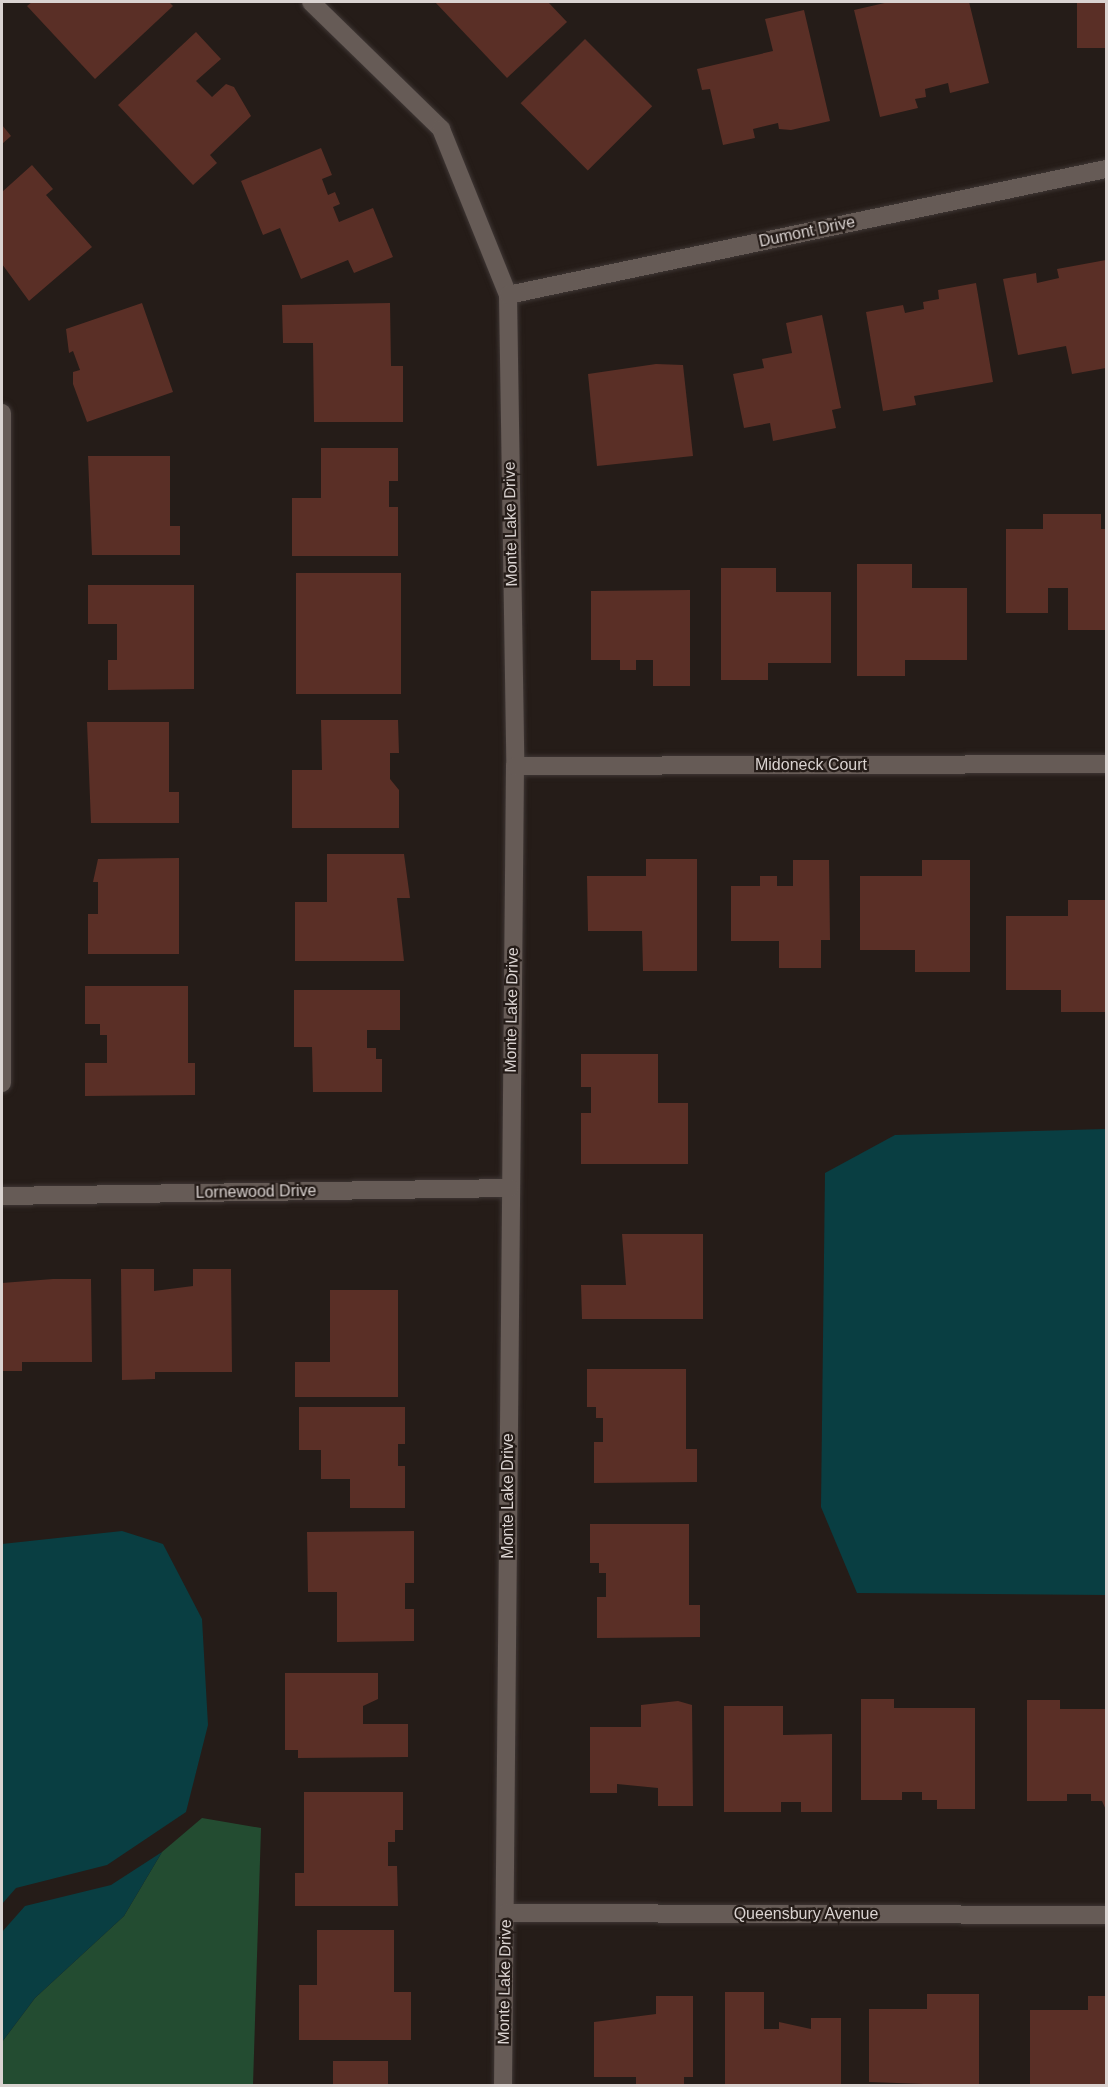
<!DOCTYPE html>
<style>
body{margin:0}
#map{position:relative;width:1108px;height:2087px;overflow:hidden;background:#251c18;font-family:Helvetica,sans-serif}
div>[style]{position:absolute}
.forest>*{inset:0;background:#234c31}
.water>*{inset:0;background:#093e42}
.building>*{inset:0;background:#5a2f26;transform-origin:0 0}
.roads{filter:drop-shadow(0 0 2px #3f3735) drop-shadow(0 0 2px #3f3735)}
.minor>*{height:18px;margin:-9px;padding:0 9px;transform-origin:9px;border-radius:9px;background:#665b56}
span{translate:-50% -50%;white-space:nowrap;text-align:center;line-height:1.15;-webkit-text-stroke:4.5px #251c18;paint-order:stroke}
.street-label{font-size:16px;color:#dad3d1}
.frame{position:absolute;inset:0;border:3px solid #dad3d1;pointer-events:none}
</style>
<div id="map">
<div class="forest">
<div style="clip-path:polygon(202px 1818px,261px 1828px,253px 2085px,2px 2085px,2px 2042px,35px 1998px,124px 1916px,162px 1852px)"></div>
</div>
<div class="water">
<div style="clip-path:polygon(1106px 1129px,1106px 1595px,857px 1593px,821px 1507px,825px 1173px,895px 1135px)"></div>
<div style="clip-path:polygon(122px 1531px,163px 1544px,202px 1619px,208px 1725px,186px 1812px,107px 1865px,16px 1888px,2px 1904px,2px 1544px)"></div>
<div style="clip-path:polygon(162px 1852px,124px 1916px,35px 1998px,2px 2042px,2px 1932px,25px 1906px,111px 1885px)"></div>
</div>
<div class="building">
<div style="clip-path:polygon(32px 2px,169px 2px,173px 6px,95px 79px,27px 6px)"></div>
<div style="clip-path:polygon(435px 2px,548px 2px,567px 22px,507px 78px)"></div>
<div style="clip-path:polygon(889px 2px,969px 2px,989px 83px,950px 93px,948px 83px,925px 89px,926px 97px,915px 99px,918px 108px,880px 117px,854px 10px)"></div>
<div style="left:1077px;top:2px;width:29px;height:46px"></div>
<div style="clip-path:polygon(804px 10px,830px 121px,791px 130px,779px 129px,778px 123px,753px 129px,755px 138px,723px 145px,710px 89px,702px 90px,697px 69px,773px 51px,765px 19px)"></div>
<div style="clip-path:polygon(196px 32px,221px 59px,196px 81px,212px 97px,226px 84px,234px 87px,251px 116px,210px 155px,217px 163px,193px 185px,118px 105px)"></div>
<div style="left:585px;top:39px;width:95px;height:91px;rotate:45deg"></div>
<div style="clip-path:polygon(2px 125px,11px 136px,2px 144px)"></div>
<div style="clip-path:polygon(321px 148px,332px 175px,322px 179px,328px 195px,335px 192px,340px 204px,333px 207px,339px 222px,373px 208px,393px 257px,354px 273px,348px 260px,301px 279px,280px 228px,263px 235px,241px 181px)"></div>
<div style="clip-path:polygon(32px 165px,53px 189px,46px 195px,92px 247px,29px 301px,2px 264px,2px 192px)"></div>
<div style="clip-path:polygon(1106px 260px,1106px 368px,1072px 374px,1066px 346px,1018px 355px,1003px 279px,1036px 273px,1037px 283px,1059px 278px,1057px 269px)"></div>
<div style="clip-path:polygon(976px 283px,993px 382px,914px 396px,916px 405px,883px 411px,866px 312px,903px 305px,905px 313px,924px 309px,923px 302px,939px 299px,938px 290px)"></div>
<div style="clip-path:polygon(142px 303px,173px 392px,87px 422px,73px 384px,73px 372px,80px 370px,73px 351px,69px 353px,66px 329px)"></div>
<div style="clip-path:polygon(390px 303px,391px 366px,403px 366px,403px 422px,314px 422px,313px 343px,283px 343px,282px 305px)"></div>
<div style="clip-path:polygon(822px 315px,841px 408px,832px 410px,836px 428px,773px 441px,770px 423px,744px 428px,733px 374px,764px 368px,762px 359px,792px 353px,786px 323px)"></div>
<div style="clip-path:polygon(656px 364px,683px 365px,693px 456px,597px 466px,588px 374px)"></div>
<div style="clip-path:polygon(321px 448px,398px 448px,398px 481px,389px 481px,389px 507px,398px 507px,398px 556px,292px 556px,292px 498px,321px 498px)"></div>
<div style="clip-path:polygon(88px 456px,170px 456px,170px 526px,180px 526px,180px 555px,92px 555px)"></div>
<div style="clip-path:polygon(1043px 514px,1101px 514px,1101px 529px,1106px 529px,1106px 630px,1068px 630px,1068px 588px,1048px 588px,1048px 613px,1006px 613px,1006px 529px,1043px 529px)"></div>
<div style="clip-path:polygon(857px 564px,912px 564px,912px 588px,967px 588px,967px 660px,905px 660px,905px 676px,857px 676px)"></div>
<div style="clip-path:polygon(721px 568px,776px 568px,776px 592px,831px 592px,831px 663px,768px 663px,768px 680px,721px 680px)"></div>
<div style="left:401px;top:573px;width:121px;height:105px;rotate:90deg"></div>
<div style="clip-path:polygon(88px 585px,194px 585px,194px 689px,108px 690px,108px 660px,117px 660px,117px 624px,88px 624px)"></div>
<div style="clip-path:polygon(690px 590px,690px 686px,653px 686px,653px 660px,636px 660px,636px 670px,620px 670px,620px 660px,591px 660px,591px 591px)"></div>
<div style="clip-path:polygon(321px 720px,398px 720px,399px 753px,390px 753px,390px 779px,399px 790px,399px 828px,292px 828px,292px 770px,322px 770px)"></div>
<div style="clip-path:polygon(87px 722px,169px 722px,169px 792px,179px 792px,179px 823px,91px 823px)"></div>
<div style="clip-path:polygon(327px 854px,404px 854px,410px 898px,397px 898px,404px 961px,295px 961px,295px 902px,327px 902px)"></div>
<div style="clip-path:polygon(179px 858px,179px 954px,88px 954px,88px 914px,98px 914px,98px 882px,93px 882px,98px 859px)"></div>
<div style="clip-path:polygon(646px 859px,697px 859px,697px 971px,643px 971px,642px 931px,588px 931px,587px 876px,646px 876px)"></div>
<div style="clip-path:polygon(793px 860px,829px 860px,830px 940px,821px 940px,821px 968px,779px 968px,779px 941px,731px 941px,731px 886px,760px 886px,760px 876px,777px 876px,777px 886px,793px 886px)"></div>
<div style="clip-path:polygon(922px 860px,970px 860px,970px 972px,915px 972px,915px 950px,860px 950px,860px 876px,922px 876px)"></div>
<div style="clip-path:polygon(1068px 900px,1106px 900px,1106px 1012px,1061px 1012px,1061px 990px,1006px 990px,1006px 916px,1068px 916px)"></div>
<div style="clip-path:polygon(85px 986px,188px 986px,188px 1063px,195px 1063px,195px 1095px,85px 1096px,85px 1063px,107px 1063px,107px 1035px,100px 1035px,100px 1024px,85px 1024px)"></div>
<div style="clip-path:polygon(294px 990px,400px 990px,400px 1030px,367px 1030px,367px 1048px,376px 1048px,376px 1059px,382px 1059px,382px 1092px,313px 1092px,312px 1047px,294px 1047px)"></div>
<div style="clip-path:polygon(581px 1054px,658px 1054px,658px 1103px,688px 1103px,688px 1164px,581px 1164px,581px 1113px,591px 1113px,591px 1087px,581px 1087px)"></div>
<div style="clip-path:polygon(622px 1234px,703px 1234px,703px 1319px,582px 1319px,581px 1285px,626px 1285px)"></div>
<div style="clip-path:polygon(121px 1269px,154px 1269px,154px 1291px,193px 1286px,193px 1269px,231px 1269px,232px 1372px,155px 1372px,155px 1379px,122px 1380px)"></div>
<div style="clip-path:polygon(53px 1279px,91px 1279px,92px 1362px,22px 1362px,22px 1371px,2px 1371px,2px 1283px)"></div>
<div style="clip-path:polygon(330px 1290px,398px 1290px,398px 1397px,295px 1397px,295px 1362px,330px 1362px)"></div>
<div style="clip-path:polygon(587px 1369px,686px 1369px,686px 1449px,697px 1449px,697px 1482px,594px 1483px,594px 1442px,603px 1442px,603px 1418px,596px 1418px,596px 1407px,587px 1407px)"></div>
<div style="clip-path:polygon(299px 1407px,405px 1407px,405px 1444px,398px 1444px,398px 1466px,405px 1466px,405px 1508px,350px 1508px,350px 1479px,321px 1479px,321px 1450px,299px 1450px)"></div>
<div style="clip-path:polygon(590px 1524px,689px 1524px,689px 1605px,700px 1605px,700px 1637px,597px 1638px,597px 1597px,606px 1597px,606px 1573px,599px 1573px,599px 1563px,590px 1563px)"></div>
<div style="clip-path:polygon(414px 1531px,414px 1583px,405px 1583px,405px 1609px,414px 1609px,414px 1641px,337px 1642px,337px 1592px,308px 1592px,307px 1532px)"></div>
<div style="clip-path:polygon(285px 1673px,378px 1673px,378px 1699px,363px 1706px,363px 1724px,408px 1724px,408px 1757px,298px 1758px,298px 1750px,285px 1750px)"></div>
<div style="clip-path:polygon(861px 1699px,894px 1699px,894px 1708px,975px 1708px,975px 1809px,937px 1809px,937px 1800px,922px 1800px,922px 1792px,902px 1792px,902px 1800px,861px 1800px)"></div>
<div style="clip-path:polygon(1027px 1700px,1060px 1700px,1060px 1709px,1106px 1709px,1106px 1810px,1102px 1801px,1091px 1801px,1091px 1794px,1067px 1794px,1067px 1801px,1027px 1801px)"></div>
<div style="clip-path:polygon(678px 1701px,692px 1705px,693px 1806px,658px 1806px,658px 1788px,617px 1784px,617px 1793px,590px 1793px,590px 1727px,641px 1727px,641px 1705px)"></div>
<div style="clip-path:polygon(724px 1706px,783px 1706px,783px 1735px,832px 1734px,832px 1812px,801px 1812px,801px 1802px,781px 1802px,781px 1812px,724px 1812px)"></div>
<div style="clip-path:polygon(304px 1792px,403px 1792px,403px 1830px,395px 1830px,395px 1842px,388px 1842px,388px 1866px,397px 1866px,398px 1906px,295px 1906px,295px 1873px,304px 1873px)"></div>
<div style="clip-path:polygon(317px 1930px,394px 1930px,394px 1992px,411px 1992px,411px 2040px,299px 2040px,299px 1985px,317px 1985px)"></div>
<div style="clip-path:polygon(725px 1992px,764px 1992px,764px 2029px,779px 2029px,779px 2022px,811px 2029px,811px 2018px,841px 2018px,841px 2086px,725px 2084px)"></div>
<div style="clip-path:polygon(927px 1994px,979px 1994px,979px 2086px,869px 2082px,869px 2009px,927px 2009px)"></div>
<div style="clip-path:polygon(656px 1996px,693px 1996px,693px 2077px,684px 2077px,684px 2086px,636px 2086px,636px 2077px,594px 2077px,594px 2022px,656px 2014px)"></div>
<div style="clip-path:polygon(1088px 1996px,1106px 1996px,1106px 2086px,1030px 2084px,1030px 2010px,1088px 2010px)"></div>
<div style="left:333px;top:2061px;width:55px;height:25px"></div>
</div>
<div class="roads">
<div class="minor">
<div style="left:311px;top:2px;width:182px;rotate:44.3deg"></div>
<div style="left:441px;top:129px;width:179px;rotate:68deg"></div>
<div style="left:508px;top:295px;width:471px;rotate:89.1deg"></div>
<div style="left:515px;top:766px;width:1320px;rotate:90.52deg"></div>
<div style="left:508px;top:295px;width:611px;rotate:-11.9deg"></div>
<div style="left:2px;top:413px;width:670px;rotate:90deg"></div>
<div style="left:515px;top:766px;width:591px;rotate:-0.19deg"></div>
<div style="left:2px;top:1196px;width:508px;rotate:-0.9deg"></div>
<div style="left:506px;top:1913px;width:600px;rotate:0.19deg"></div>
</div>
</div>
<div class="street-label">
<span style="left:807px;top:232px;rotate:-12deg">Dumont Drive</span>
<span style="left:511px;top:524px;rotate:-91deg">Monte Lake Drive</span>
<span style="left:811px;top:765px">Midoneck Court</span>
<span style="left:512px;top:1010px;rotate:-89deg">Monte Lake Drive</span>
<span style="left:256px;top:1192px;rotate:-1deg">Lornewood Drive</span>
<span style="left:508px;top:1496px;rotate:-90deg">Monte Lake Drive</span>
<span style="left:806px;top:1914px">Queensbury Avenue</span>
<span style="left:505px;top:1982px;rotate:-89deg">Monte Lake Drive</span>
</div>
<div class="frame"></div>
</div>
